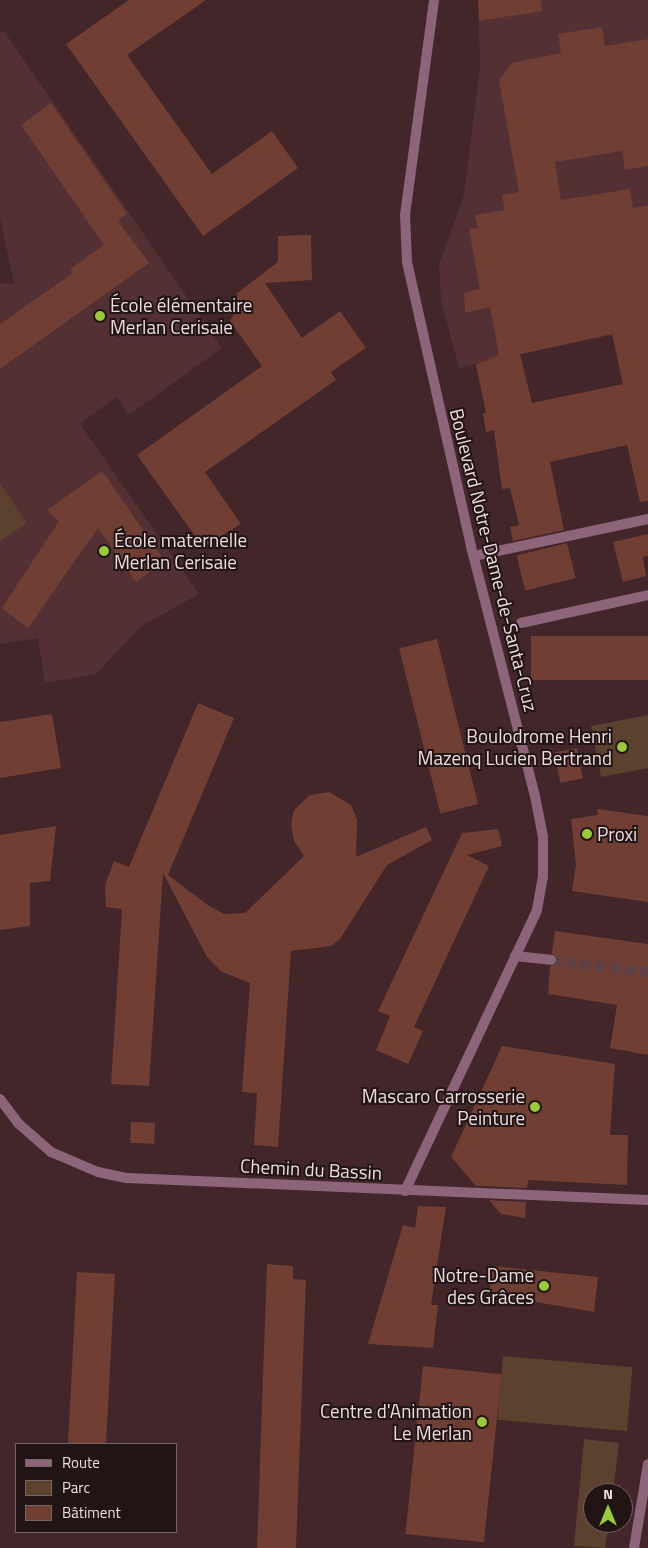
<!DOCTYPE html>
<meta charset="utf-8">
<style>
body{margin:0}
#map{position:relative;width:648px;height:1548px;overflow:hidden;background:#42262a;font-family:"Titillium Web",sans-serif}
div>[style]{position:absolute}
.built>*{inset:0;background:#523034}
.green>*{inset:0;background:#5b412e;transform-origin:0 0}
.building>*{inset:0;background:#703e33;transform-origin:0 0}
.street-tunnel>*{height:10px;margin-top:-5px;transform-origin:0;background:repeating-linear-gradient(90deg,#5c4145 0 10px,transparent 0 15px)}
.street>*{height:10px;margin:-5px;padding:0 5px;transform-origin:5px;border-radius:5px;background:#8d657a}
.dots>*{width:14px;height:14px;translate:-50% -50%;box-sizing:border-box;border:2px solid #201415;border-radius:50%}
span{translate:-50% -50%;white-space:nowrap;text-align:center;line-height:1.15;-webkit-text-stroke:4px #201415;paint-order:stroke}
.poi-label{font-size:19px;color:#efdcde}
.left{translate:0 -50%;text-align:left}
.right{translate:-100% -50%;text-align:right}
.street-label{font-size:19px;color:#efdcde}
.legend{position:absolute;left:15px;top:1443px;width:162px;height:90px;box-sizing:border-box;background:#201415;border:1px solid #736465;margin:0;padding:6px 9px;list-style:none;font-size:15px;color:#efdcde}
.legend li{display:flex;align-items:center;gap:10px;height:25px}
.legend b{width:25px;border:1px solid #736465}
.north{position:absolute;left:583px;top:1483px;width:50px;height:50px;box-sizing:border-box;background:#201415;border:1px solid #736465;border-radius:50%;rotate:0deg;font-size:14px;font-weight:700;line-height:20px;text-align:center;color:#efdcde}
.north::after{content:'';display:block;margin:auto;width:18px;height:22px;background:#99cb36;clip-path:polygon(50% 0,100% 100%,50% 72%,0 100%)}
</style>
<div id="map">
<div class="built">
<div style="clip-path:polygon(478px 0,648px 0,648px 327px,459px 368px,441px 301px,439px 265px,464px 195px,480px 67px)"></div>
<div style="clip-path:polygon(4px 31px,222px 348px,129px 415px,116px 397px,80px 424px,199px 594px,140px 627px,96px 674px,45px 683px,38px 638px,0 644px,0 283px,14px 284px,0 218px,0 32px)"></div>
</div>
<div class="green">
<div style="clip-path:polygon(0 483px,27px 523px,0 541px)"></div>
<div style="clip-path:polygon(648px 715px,648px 768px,601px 777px,591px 726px)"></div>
<div style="left:503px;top:1356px;width:130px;height:64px;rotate:5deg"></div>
<div style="clip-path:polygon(584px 1439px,619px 1443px,613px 1493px,593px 1493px,593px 1523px,609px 1523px,605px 1548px,574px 1546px)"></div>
</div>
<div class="building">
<div style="clip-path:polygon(129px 0,206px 0,127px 55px,212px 174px,272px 131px,298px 168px,203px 236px,66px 44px)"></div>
<div style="clip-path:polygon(478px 0,541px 0,542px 11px,479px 21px)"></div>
<div style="clip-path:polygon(evenodd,602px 27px,605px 46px,648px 39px,648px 166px,625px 170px,622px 151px,555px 162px,561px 200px,630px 189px,633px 208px,648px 205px,648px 501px,640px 502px,627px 445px,550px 462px,564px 530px,513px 541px,510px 527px,519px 525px,510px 488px,502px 489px,494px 430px,486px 432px,483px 413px,486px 413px,476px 365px,499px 355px,490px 307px,465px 313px,464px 293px,480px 289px,469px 229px,478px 228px,475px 215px,505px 210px,502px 195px,519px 192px,499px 81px,511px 63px,561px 53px,558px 34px,602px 27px,612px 334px,623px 384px,532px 403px,520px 354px,612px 334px)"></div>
<div style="clip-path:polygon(51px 103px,127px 214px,118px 221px,149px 263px,0 369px,0 324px,73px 273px,70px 269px,104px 245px,21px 125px)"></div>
<div style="clip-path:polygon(311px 235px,312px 280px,265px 283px,302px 338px,340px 311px,366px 348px,331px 372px,336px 380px,205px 472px,241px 524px,203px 547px,137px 455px,262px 366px,230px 321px,236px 310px,237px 293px,278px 262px,278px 236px)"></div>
<div style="clip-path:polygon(102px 471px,165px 561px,136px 582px,98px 528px,28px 628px,2px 608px,59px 521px,47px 510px)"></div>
<div style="clip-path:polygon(648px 534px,648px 556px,643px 557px,646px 576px,623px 582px,613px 542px)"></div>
<div style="left:567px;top:543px;width:36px;height:52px;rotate:76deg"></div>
<div style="left:648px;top:636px;width:44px;height:117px;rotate:90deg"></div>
<div style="left:437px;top:639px;width:170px;height:39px;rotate:76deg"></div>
<div style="clip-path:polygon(198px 703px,234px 718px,168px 875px,209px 906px,224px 914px,245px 913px,304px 856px,294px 841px,291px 824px,294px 810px,310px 795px,329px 792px,351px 805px,357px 820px,356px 857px,426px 827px,432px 840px,387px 865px,340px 939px,331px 946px,291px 951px,278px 1147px,254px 1145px,257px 1093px,242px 1092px,250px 983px,222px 972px,207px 957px,163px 873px,149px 1086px,111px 1084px,122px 909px,106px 907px,105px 885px,114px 861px,129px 867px)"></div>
<div style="clip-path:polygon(52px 714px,61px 768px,0 778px,0 722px)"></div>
<div style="left:577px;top:748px;width:31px;height:23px;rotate:79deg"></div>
<div style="clip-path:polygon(597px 809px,648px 816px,648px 902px,572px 891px,576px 865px,571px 819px,598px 815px)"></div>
<div style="clip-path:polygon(56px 826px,50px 881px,30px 883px,30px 926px,0 930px,0 835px)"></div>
<div style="clip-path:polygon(498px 829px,502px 846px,467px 855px,489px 866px,414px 1027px,423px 1031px,408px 1064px,376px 1050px,390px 1016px,378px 1011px,462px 833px)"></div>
<div style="clip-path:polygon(555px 931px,648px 944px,648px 1055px,610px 1048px,617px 1005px,548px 994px,550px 967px,558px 960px,552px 953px)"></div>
<div style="clip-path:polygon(502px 1046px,615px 1064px,610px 1135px,628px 1135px,627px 1185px,528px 1180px,527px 1188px,476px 1186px,451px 1157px)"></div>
<div style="left:131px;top:1122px;width:24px;height:21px;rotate:2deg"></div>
<div style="clip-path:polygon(489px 1200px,526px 1202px,525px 1218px,501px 1214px)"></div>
<div style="clip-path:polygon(418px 1206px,446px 1207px,431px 1305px,438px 1305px,433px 1348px,368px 1344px,403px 1225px,415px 1228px)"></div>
<div style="clip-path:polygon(267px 1264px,293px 1266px,293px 1279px,306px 1280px,296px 1548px,257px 1548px)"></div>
<div style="clip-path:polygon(493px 1266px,598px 1277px,594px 1312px,489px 1294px)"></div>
<div style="left:77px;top:1272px;width:38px;height:172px;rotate:3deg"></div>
<div style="left:423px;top:1366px;width:79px;height:169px;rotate:6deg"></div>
</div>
<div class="street-tunnel">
<div style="left:551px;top:960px;width:98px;rotate:7.1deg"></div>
</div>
<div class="street">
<div style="left:474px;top:556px;width:178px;rotate:-12deg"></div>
<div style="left:521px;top:623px;width:130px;rotate:-12.4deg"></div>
<div style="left:515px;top:956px;width:36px;rotate:6deg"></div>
<div style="left:0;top:1099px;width:31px;rotate:53deg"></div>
<div style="left:19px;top:1124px;width:43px;rotate:41.2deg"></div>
<div style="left:51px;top:1152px;width:51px;rotate:23.1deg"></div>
<div style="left:98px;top:1172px;width:30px;rotate:12deg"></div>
<div style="left:127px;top:1178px;width:521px;rotate:2.42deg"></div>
<div style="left:405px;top:1191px;width:310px;rotate:-64.8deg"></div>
<div style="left:537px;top:910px;width:34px;rotate:-80deg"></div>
<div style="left:543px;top:877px;width:40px;rotate:-90deg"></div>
<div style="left:543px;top:837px;width:42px;rotate:-101deg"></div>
<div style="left:535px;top:796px;width:258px;rotate:-104.4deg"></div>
<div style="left:471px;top:546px;width:291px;rotate:-102.7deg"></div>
<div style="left:407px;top:262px;width:47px;rotate:-92.4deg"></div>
<div style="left:405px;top:215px;width:217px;rotate:-82.3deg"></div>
<div style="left:634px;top:1548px;width:85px;rotate:-80.5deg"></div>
</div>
<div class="dots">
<div style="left:100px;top:316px;background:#99cb36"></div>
<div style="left:104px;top:551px;background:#99cb36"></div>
<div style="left:622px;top:747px;background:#99cb36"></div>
<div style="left:587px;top:834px;background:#99cb36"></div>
<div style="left:535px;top:1107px;background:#99cb36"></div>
<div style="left:544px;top:1286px;background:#99cb36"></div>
<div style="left:482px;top:1422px;background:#99cb36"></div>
</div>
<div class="poi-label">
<span class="left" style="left:110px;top:316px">École élémentaire<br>Merlan Cerisaie</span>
<span class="left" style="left:114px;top:551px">École maternelle<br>Merlan Cerisaie</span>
<span class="right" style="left:612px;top:747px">Boulodrome Henri<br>Mazenq Lucien Bertrand</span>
<span class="left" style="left:597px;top:834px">Proxi</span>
<span class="right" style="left:525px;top:1107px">Mascaro Carrosserie<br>Peinture</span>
<span class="right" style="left:534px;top:1286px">Notre-Dame<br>des Grâces</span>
<span class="right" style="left:472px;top:1422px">Centre d'Animation<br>Le Merlan</span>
</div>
<div class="street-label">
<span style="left:494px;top:560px;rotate:76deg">Boulevard Notre-Dame-de-Santa-Cruz</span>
<span style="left:311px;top:1169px;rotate:3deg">Chemin du Bassin</span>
</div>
<ul class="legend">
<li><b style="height:6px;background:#8d657a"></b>Route</li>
<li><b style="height:14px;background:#5b412e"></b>Parc</li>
<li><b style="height:14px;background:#703e33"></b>Bâtiment</li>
</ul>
<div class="north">N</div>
</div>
